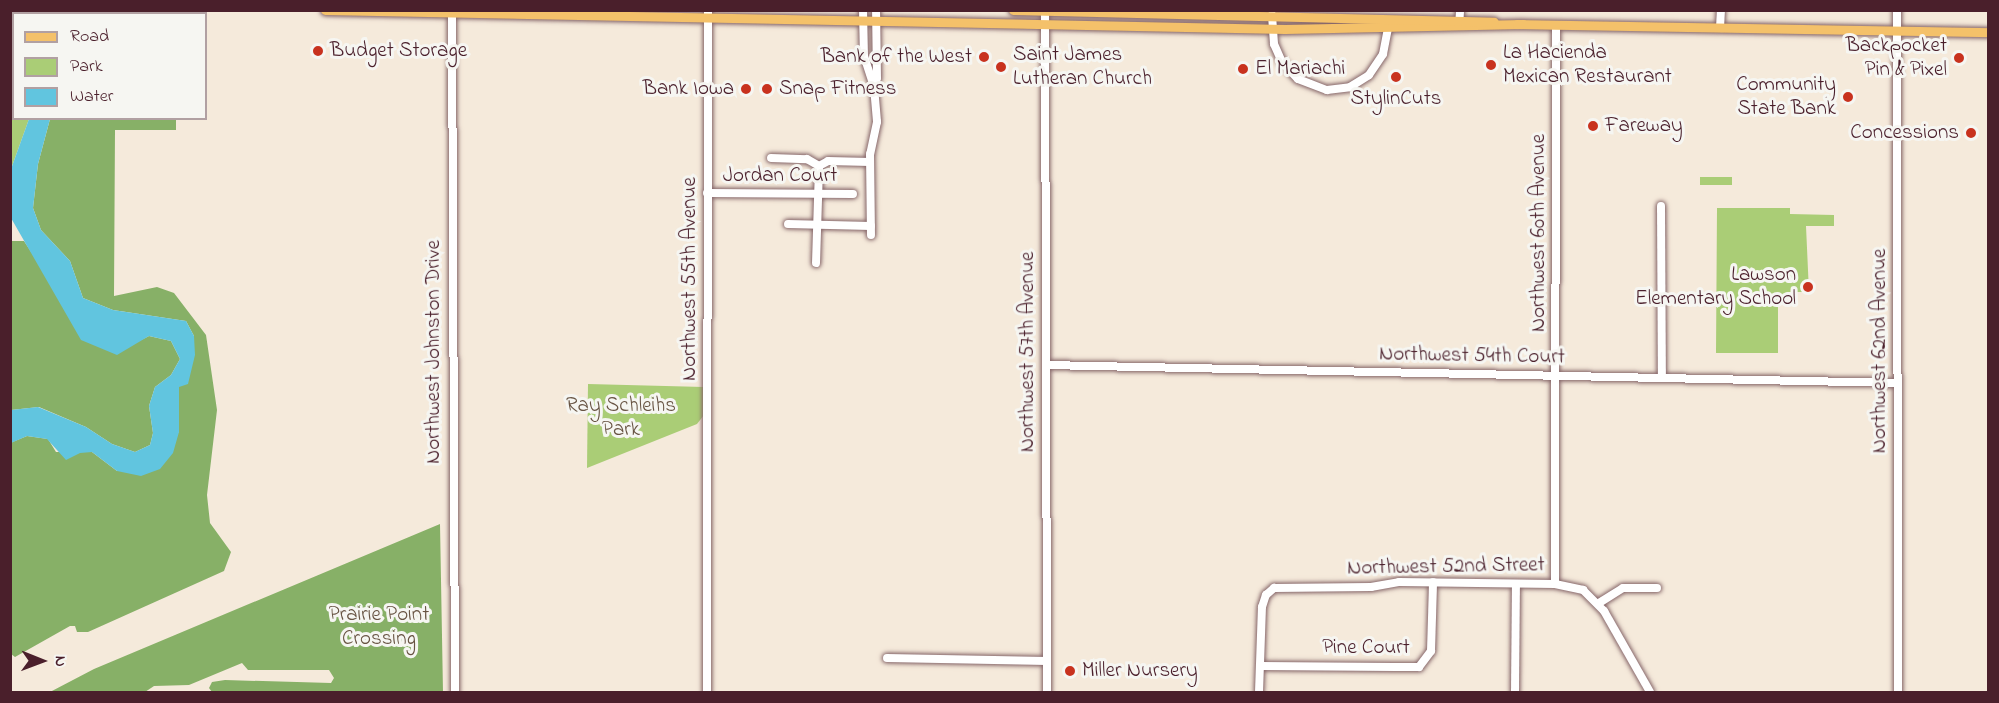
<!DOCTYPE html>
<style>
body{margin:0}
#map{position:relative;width:1999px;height:703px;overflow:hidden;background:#f5eadb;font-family:"Indie Flower",sans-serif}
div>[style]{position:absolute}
.green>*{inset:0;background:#aacd76;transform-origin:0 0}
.forest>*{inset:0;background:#87b067}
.water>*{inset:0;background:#61c5df}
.roads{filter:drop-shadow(0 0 2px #866669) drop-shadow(0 0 2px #866669)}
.minor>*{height:8px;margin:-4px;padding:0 4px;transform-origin:4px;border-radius:4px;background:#fff}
.major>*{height:9px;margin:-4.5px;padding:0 4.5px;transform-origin:4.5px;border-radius:4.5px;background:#f4c16a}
.dots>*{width:16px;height:16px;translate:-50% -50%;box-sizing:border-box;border:3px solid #f6f6f2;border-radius:50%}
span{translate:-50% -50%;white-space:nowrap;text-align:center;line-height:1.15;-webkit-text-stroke:6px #f6f6f2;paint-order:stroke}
.poi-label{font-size:21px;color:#4a1f2b}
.right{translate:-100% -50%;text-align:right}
.left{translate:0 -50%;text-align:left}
.street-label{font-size:21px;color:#4a1f2b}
.park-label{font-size:21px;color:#675342}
.frame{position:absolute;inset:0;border:12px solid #4a1f2b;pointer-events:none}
.legend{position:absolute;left:12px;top:12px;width:195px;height:108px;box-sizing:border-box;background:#f6f6f2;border:2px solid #b1a0a2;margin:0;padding:8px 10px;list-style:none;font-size:18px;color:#4a1f2b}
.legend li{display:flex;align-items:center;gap:12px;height:30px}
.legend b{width:30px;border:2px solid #b1a0a2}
.north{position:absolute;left:12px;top:631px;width:60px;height:60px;-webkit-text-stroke:4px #f6f6f2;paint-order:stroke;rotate:91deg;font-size:16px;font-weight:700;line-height:24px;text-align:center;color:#4a1f2b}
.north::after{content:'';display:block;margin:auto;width:21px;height:27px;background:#4a1f2b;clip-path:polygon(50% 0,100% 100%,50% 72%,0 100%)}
</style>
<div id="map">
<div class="green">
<div style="clip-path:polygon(13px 24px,14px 118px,29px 119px,11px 169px)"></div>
<div style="left:1700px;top:177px;width:32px;height:8px"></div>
<div style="clip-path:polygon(1717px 208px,1790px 208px,1790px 214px,1834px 215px,1834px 226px,1806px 226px,1809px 292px,1787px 292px,1778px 302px,1778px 353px,1716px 353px)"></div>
<div style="clip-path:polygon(588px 384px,704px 387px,704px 415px,697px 424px,587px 468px)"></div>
</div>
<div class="forest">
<div style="clip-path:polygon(50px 119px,176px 119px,176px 130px,115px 130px,114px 296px,157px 287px,174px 293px,206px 335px,217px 410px,207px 495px,210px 523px,231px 552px,224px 571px,88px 632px,77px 632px,75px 626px,70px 626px,15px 657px,11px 654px,10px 443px,27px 436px,48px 439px,56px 452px,92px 452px,117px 471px,179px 432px,179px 386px,194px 336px,186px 321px,113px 310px,83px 298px,70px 261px,41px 230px,33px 208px,38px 164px)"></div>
<div style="clip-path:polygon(11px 241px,24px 241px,41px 267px,133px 344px,149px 336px,171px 341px,180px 359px,171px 375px,155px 387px,149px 406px,153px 433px,150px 445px,135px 452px,112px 444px,86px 427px,39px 407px,11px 410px)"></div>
<div style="clip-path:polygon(440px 524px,443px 692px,212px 692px,209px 688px,212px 682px,225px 680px,331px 683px,334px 678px,329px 670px,248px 670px,242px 663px,189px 685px,154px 686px,145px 692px,50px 692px,94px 669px)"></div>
</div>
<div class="water">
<div style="clip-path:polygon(29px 119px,50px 119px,38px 164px,33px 208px,41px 230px,70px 261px,83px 298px,113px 310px,186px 321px,194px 336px,195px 355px,188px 384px,179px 387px,179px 432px,173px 453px,160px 469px,141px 476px,117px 471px,92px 452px,80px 453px,66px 460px,47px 439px,27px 436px,11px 443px,11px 410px,38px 407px,86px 427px,112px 444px,135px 452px,150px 445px,153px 433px,149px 406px,155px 387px,171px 375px,180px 359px,171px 341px,149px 336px,117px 355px,81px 340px,11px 218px,11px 169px)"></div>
</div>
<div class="roads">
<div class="minor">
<div style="left:452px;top:10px;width:682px;rotate:89.75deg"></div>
<div style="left:863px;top:10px;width:46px;rotate:88.8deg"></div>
<div style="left:864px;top:56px;width:33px;rotate:72deg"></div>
<div style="left:874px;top:87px;width:35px;rotate:85deg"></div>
<div style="left:877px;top:122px;width:33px;rotate:102deg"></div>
<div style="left:870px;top:154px;width:81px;rotate:89.3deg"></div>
<div style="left:1897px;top:10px;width:682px;rotate:89.92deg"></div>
<div style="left:1045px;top:11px;width:681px;rotate:89.83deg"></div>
<div style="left:1272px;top:15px;width:29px;rotate:86deg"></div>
<div style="left:1274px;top:44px;width:20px;rotate:66deg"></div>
<div style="left:1282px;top:62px;width:23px;rotate:47deg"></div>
<div style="left:1298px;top:79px;width:31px;rotate:21deg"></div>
<div style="left:1327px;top:90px;width:23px;rotate:-7deg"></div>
<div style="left:1350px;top:87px;width:22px;rotate:-32deg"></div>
<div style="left:1369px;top:75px;width:25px;rotate:-56deg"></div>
<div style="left:1383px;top:54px;width:33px;rotate:-79deg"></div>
<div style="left:1459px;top:26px;width:16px;rotate:-86deg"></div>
<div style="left:1720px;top:28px;width:18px;rotate:-87deg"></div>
<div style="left:874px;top:87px;width:9px;rotate:-72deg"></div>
<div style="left:877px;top:78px;width:68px;rotate:-90.8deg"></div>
<div style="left:771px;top:158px;width:36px;rotate:2deg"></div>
<div style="left:807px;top:159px;width:14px;rotate:30deg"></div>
<div style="left:819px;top:166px;width:10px;rotate:-29deg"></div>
<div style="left:828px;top:161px;width:42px;rotate:1.4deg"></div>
<div style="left:707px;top:193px;width:146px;rotate:0.4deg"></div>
<div style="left:1661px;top:206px;width:172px;rotate:89.7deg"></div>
<div style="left:788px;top:224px;width:83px;rotate:1.4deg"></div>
<div style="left:816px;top:263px;width:97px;rotate:-88.2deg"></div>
<div style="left:1046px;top:365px;width:852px;rotate:1.21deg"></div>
<div style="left:1555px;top:584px;width:558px;rotate:-89.9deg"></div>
<div style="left:1599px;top:603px;width:28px;rotate:-32deg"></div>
<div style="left:1623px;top:588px;width:34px"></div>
<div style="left:887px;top:658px;width:160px;rotate:1.1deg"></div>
<div style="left:1260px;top:666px;width:159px;rotate:0.4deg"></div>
<div style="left:1419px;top:667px;width:20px;rotate:-53deg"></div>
<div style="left:1431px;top:651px;width:69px;rotate:-88.3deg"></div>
<div style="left:707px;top:692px;width:682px;rotate:-89.92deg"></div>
<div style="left:1259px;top:692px;width:85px;rotate:-88deg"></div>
<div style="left:1262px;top:607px;width:13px;rotate:-72deg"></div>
<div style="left:1266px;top:595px;width:11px;rotate:-41deg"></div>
<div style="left:1274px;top:588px;width:97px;rotate:-0.6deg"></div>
<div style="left:1371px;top:587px;width:28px;rotate:-10deg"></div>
<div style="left:1399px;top:582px;width:156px;rotate:0.7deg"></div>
<div style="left:1555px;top:584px;width:29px;rotate:12deg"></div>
<div style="left:1583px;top:590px;width:30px;rotate:45deg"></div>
<div style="left:1604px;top:611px;width:93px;rotate:60.4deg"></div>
<div style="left:1515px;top:692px;width:108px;rotate:-89.5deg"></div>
</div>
<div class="major">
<div style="left:325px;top:10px;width:960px;rotate:1.13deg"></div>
<div style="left:1285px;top:29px;width:238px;rotate:-1.2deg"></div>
<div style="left:1013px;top:10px;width:481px;rotate:1.4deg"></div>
<div style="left:10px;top:11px;width:128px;rotate:-0.4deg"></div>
<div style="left:1517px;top:24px;width:471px;rotate:1deg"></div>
</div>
</div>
<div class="dots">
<div style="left:318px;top:51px;background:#c8321e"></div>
<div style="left:984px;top:57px;background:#c8321e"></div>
<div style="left:1959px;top:58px;background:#c8321e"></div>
<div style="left:1491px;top:65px;background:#c8321e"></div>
<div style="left:1001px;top:67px;background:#c8321e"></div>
<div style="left:1243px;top:69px;background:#c8321e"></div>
<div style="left:1396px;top:77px;background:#c8321e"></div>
<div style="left:746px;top:89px;background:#c8321e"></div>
<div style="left:767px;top:89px;background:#c8321e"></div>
<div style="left:1848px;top:97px;background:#c8321e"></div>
<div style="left:1593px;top:126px;background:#c8321e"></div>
<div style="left:1971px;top:133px;background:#c8321e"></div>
<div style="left:1808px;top:287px;background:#c8321e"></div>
<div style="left:1070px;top:671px;background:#c8321e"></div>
</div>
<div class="poi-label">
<span class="right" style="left:1947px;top:58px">Backpocket<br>Pin &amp; Pixel</span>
<span class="left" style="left:330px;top:51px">Budget Storage</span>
<span class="left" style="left:1503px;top:65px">La Hacienda<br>Mexican Restaurant</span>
<span class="left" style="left:1013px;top:67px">Saint James<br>Lutheran Church</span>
<span class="right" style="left:972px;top:57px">Bank of the West</span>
<span class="left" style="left:1255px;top:69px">El Mariachi</span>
<span class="right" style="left:1836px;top:97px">Community<br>State Bank</span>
<span class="right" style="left:734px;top:89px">Bank Iowa</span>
<span class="left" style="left:779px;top:89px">Snap Fitness</span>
<span style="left:1396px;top:99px">StylinCuts</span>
<span class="left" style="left:1605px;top:126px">Fareway</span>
<span class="right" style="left:1959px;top:133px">Concessions</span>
<span class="right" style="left:1796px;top:287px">Lawson<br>Elementary School</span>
<span class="left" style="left:1082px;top:671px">Miller Nursery</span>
</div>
<div class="street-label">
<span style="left:780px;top:176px">Jordan Court</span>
<span style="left:1539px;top:233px;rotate:-90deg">Northwest 60th Avenue</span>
<span style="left:690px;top:279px;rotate:-90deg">Northwest 55th Avenue</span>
<span style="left:1880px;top:351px;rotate:-90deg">Northwest 62nd Avenue</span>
<span style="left:434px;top:352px;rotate:-90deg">Northwest Johnston Drive</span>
<span style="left:1028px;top:352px;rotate:-90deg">Northwest 57th Avenue</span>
<span style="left:1472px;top:356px;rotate:1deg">Northwest 54th Court</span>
<span style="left:1446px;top:567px;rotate:-1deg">Northwest 52nd Street</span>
<span style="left:1366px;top:648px">Pine Court</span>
</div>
<div class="park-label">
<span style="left:621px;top:418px">Ray Schleihs<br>Park</span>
<span style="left:379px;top:627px">Prairie Point<br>Crossing</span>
</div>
<div class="frame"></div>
<ul class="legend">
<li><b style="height:8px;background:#f4c16a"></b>Road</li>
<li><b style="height:16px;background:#aacd76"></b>Park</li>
<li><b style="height:16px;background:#61c5df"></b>Water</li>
</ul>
<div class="north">N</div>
</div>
